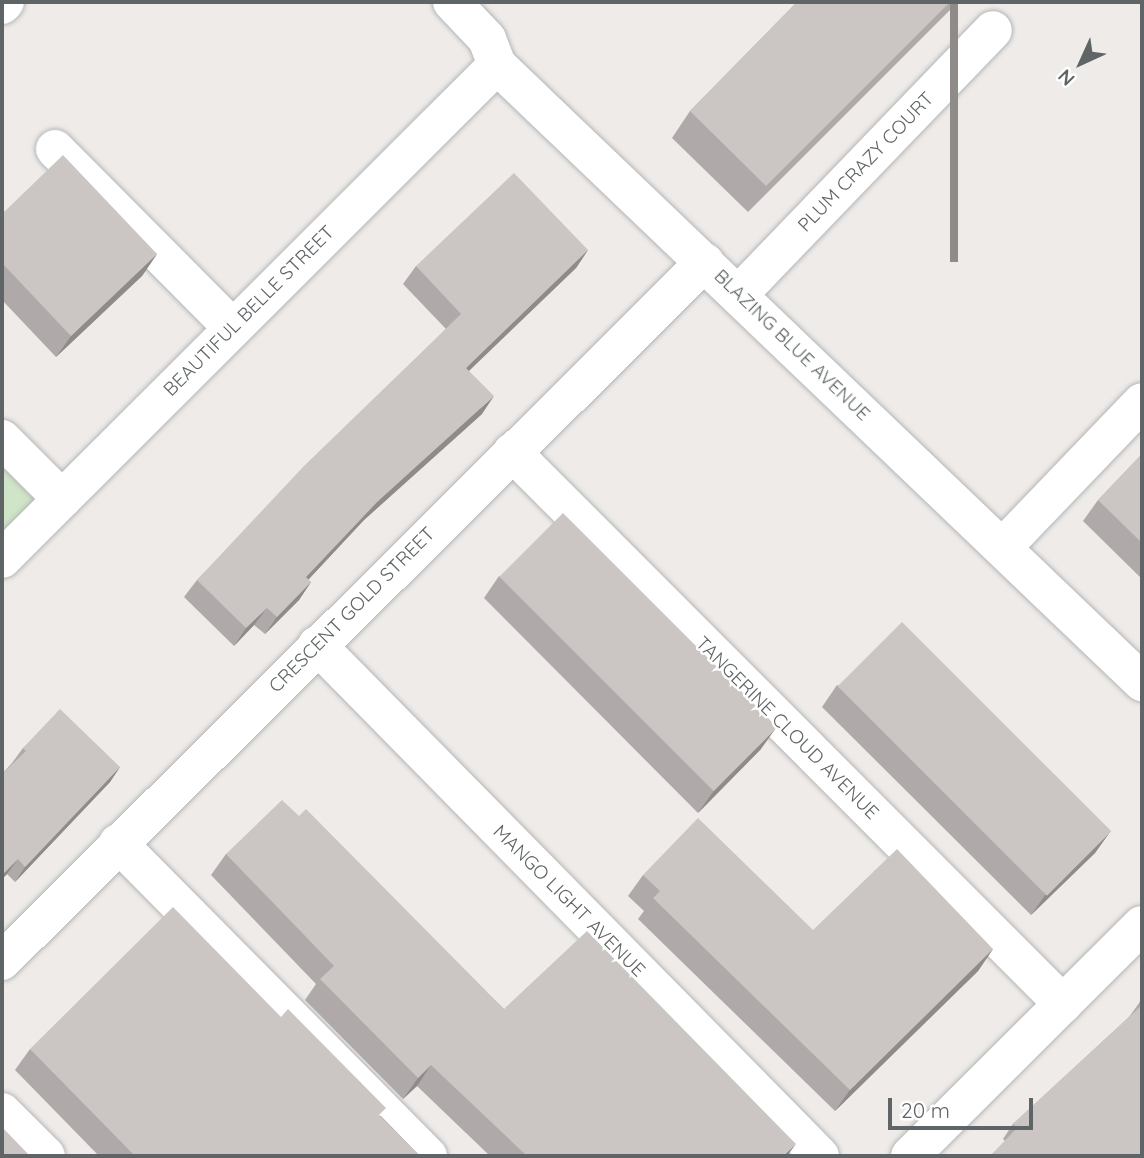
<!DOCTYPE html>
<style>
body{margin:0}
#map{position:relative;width:1144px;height:1158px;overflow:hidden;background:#efebe8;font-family:Quicksand,sans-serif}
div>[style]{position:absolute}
.green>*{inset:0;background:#d0e4c7}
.roads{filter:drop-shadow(0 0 2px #b3b6b8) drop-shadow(0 0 2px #b3b6b8)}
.street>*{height:38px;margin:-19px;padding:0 19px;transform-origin:19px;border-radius:19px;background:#fff}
.wall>*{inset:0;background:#afaaa9}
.shaded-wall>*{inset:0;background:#8e8b89;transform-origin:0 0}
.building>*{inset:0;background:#cbc6c4;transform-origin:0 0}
span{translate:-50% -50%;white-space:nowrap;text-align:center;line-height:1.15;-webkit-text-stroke:5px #fff;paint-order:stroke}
.street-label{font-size:19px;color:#5f6466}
.frame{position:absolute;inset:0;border:4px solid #5f6466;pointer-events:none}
.north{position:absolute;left:1046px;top:28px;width:70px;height:70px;-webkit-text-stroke:5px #fff;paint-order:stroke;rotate:225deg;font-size:19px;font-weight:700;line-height:28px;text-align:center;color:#5f6466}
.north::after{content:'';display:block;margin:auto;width:24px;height:32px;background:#5f6466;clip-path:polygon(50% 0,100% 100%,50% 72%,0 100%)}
.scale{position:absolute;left:888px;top:1098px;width:145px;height:32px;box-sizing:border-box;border:4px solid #5f6466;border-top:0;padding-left:9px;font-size:21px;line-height:24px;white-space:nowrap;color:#5f6466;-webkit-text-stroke:5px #fff;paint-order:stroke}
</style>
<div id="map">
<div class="green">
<div style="clip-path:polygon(2px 466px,36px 501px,2px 535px)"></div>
</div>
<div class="roads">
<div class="street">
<div style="left:452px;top:2px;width:51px;rotate:46.6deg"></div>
<div style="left:487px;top:39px;width:28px;rotate:69deg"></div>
<div style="left:497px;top:65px;width:893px;rotate:43.73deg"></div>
<div style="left:2px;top:5px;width:4px;rotate:-45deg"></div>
<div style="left:55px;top:149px;width:251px;rotate:45.2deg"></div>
<div style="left:739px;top:294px;width:366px;rotate:-46.1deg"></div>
<div style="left:2px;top:439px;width:85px;rotate:45deg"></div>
<div style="left:512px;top:452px;width:780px;rotate:45.05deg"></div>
<div style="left:1004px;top:546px;width:199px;rotate:-46.2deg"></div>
<div style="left:2px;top:559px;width:699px;rotate:-44.94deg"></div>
<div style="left:317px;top:645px;width:717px;rotate:45.45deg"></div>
<div style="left:118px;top:843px;width:441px;rotate:45.3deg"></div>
<div style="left:2px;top:961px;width:991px;rotate:-44.84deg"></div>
<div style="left:2px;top:1112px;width:62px;rotate:45deg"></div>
<div style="left:910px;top:1156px;width:327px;rotate:-44.9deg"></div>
</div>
</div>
<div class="wall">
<div style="clip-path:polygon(797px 2px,958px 2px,748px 212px,672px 138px,690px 111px)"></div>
<div style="clip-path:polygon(2px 214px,157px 254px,142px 276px,56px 357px,2px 300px)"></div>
<div style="clip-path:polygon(588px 250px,576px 268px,469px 371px,482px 414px,364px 520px,308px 580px,311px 582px,299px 600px,265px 634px,254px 625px,234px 646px,184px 597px,197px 580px,446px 329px,403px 284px,416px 266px)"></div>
<div style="clip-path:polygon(1142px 454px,1142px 579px,1083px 521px,1098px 500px)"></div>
<div style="clip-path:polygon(499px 576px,761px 749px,698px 813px,484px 598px)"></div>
<div style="clip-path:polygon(837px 685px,1110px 832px,1095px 853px,1031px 915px,822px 707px)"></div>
<div style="clip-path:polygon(23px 748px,120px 767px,110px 782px,15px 882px,7px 874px,2px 879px,2px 774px,12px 763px)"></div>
<div style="clip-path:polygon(299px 816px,504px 1009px,787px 1156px,490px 1156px,417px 1086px,403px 1099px,305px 1000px,316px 984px,211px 875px,226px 854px)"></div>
<div style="clip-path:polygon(643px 875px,813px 930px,993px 949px,978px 971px,835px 1111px,638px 919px,644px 911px,628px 896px)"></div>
<div style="clip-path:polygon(1142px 999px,1142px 1156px,1005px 1141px,1003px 1139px,1013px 1124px,1129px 1017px)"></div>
<div style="clip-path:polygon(30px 1049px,381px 1116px,420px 1156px,99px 1156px,15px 1070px)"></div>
</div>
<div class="shaded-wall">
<div style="left:950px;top:2px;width:8px;height:260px"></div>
<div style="clip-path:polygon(588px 250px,576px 268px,454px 385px,466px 368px)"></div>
<div style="clip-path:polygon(157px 254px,142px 276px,56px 357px,71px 336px)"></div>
<div style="clip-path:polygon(494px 396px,482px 414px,364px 520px,294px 595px,306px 577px,377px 502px)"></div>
<div style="clip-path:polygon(311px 582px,299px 600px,265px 634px,277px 617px)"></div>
<div style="clip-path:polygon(267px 608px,254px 625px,234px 646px,246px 628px)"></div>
<div style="clip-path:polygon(776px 728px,761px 749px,698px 813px,713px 792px)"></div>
<div style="clip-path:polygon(120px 767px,110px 782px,15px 882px,25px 867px)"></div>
<div style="clip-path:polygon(1110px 832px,1095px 853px,1031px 915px,1046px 894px)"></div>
<div style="clip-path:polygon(18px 859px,7px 874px,2px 879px,2px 875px)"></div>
<div style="clip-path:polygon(993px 949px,978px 971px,835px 1111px,850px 1090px)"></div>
<div style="clip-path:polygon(431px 1065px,417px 1086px,403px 1099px,418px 1078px)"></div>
<div style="clip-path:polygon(796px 1144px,787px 1156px,783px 1156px)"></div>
</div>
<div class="building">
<div style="clip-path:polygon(797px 2px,950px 2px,766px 186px,690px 111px)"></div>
<div style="clip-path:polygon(63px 155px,157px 254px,71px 336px,2px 263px,2px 214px)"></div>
<div style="clip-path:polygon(514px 173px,588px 250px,466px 368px,494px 396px,377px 502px,306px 577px,311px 582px,277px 617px,267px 608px,246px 628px,197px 580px,303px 467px,461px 314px,416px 266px)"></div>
<div style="clip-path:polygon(1142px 454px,1142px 543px,1098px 500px)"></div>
<div style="left:563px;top:513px;width:303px;height:90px;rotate:45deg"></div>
<div style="left:902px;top:622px;width:296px;height:91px;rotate:45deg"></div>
<div style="clip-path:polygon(60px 709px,120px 767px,25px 867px,18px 859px,2px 875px,2px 774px,26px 751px,23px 748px)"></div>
<div style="clip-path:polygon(282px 800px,299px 816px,306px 809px,504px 1009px,587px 931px,796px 1144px,783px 1156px,527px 1156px,431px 1065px,418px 1078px,320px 979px,334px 966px,226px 854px)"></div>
<div style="clip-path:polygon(698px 818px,813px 930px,897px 849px,993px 949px,850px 1090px,653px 898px,660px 891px,643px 875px)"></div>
<div style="clip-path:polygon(173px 907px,281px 1017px,288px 1009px,386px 1108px,379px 1115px,420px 1156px,135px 1156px,30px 1049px)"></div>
<div style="clip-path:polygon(1142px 999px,1142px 1156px,990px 1156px,1017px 1128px,1013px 1124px,1142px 1005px,1139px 1002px)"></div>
<div style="clip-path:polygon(2px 1127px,30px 1156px,2px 1156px)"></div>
</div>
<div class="street-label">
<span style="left:866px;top:162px;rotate:-46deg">PLUM CRAZY COURT</span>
<span style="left:249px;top:311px;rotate:-45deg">BEAUTIFUL BELLE STREET</span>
<span style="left:792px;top:345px;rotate:44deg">BLAZING BLUE AVENUE</span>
<span style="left:352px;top:610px;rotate:-45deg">CRESCENT GOLD STREET</span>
<span style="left:787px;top:728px;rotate:45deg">TANGERINE CLOUD AVENUE</span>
<span style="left:569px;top:901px;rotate:45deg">MANGO LIGHT AVENUE</span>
</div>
<div class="frame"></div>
<div class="north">N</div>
<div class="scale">20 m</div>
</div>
